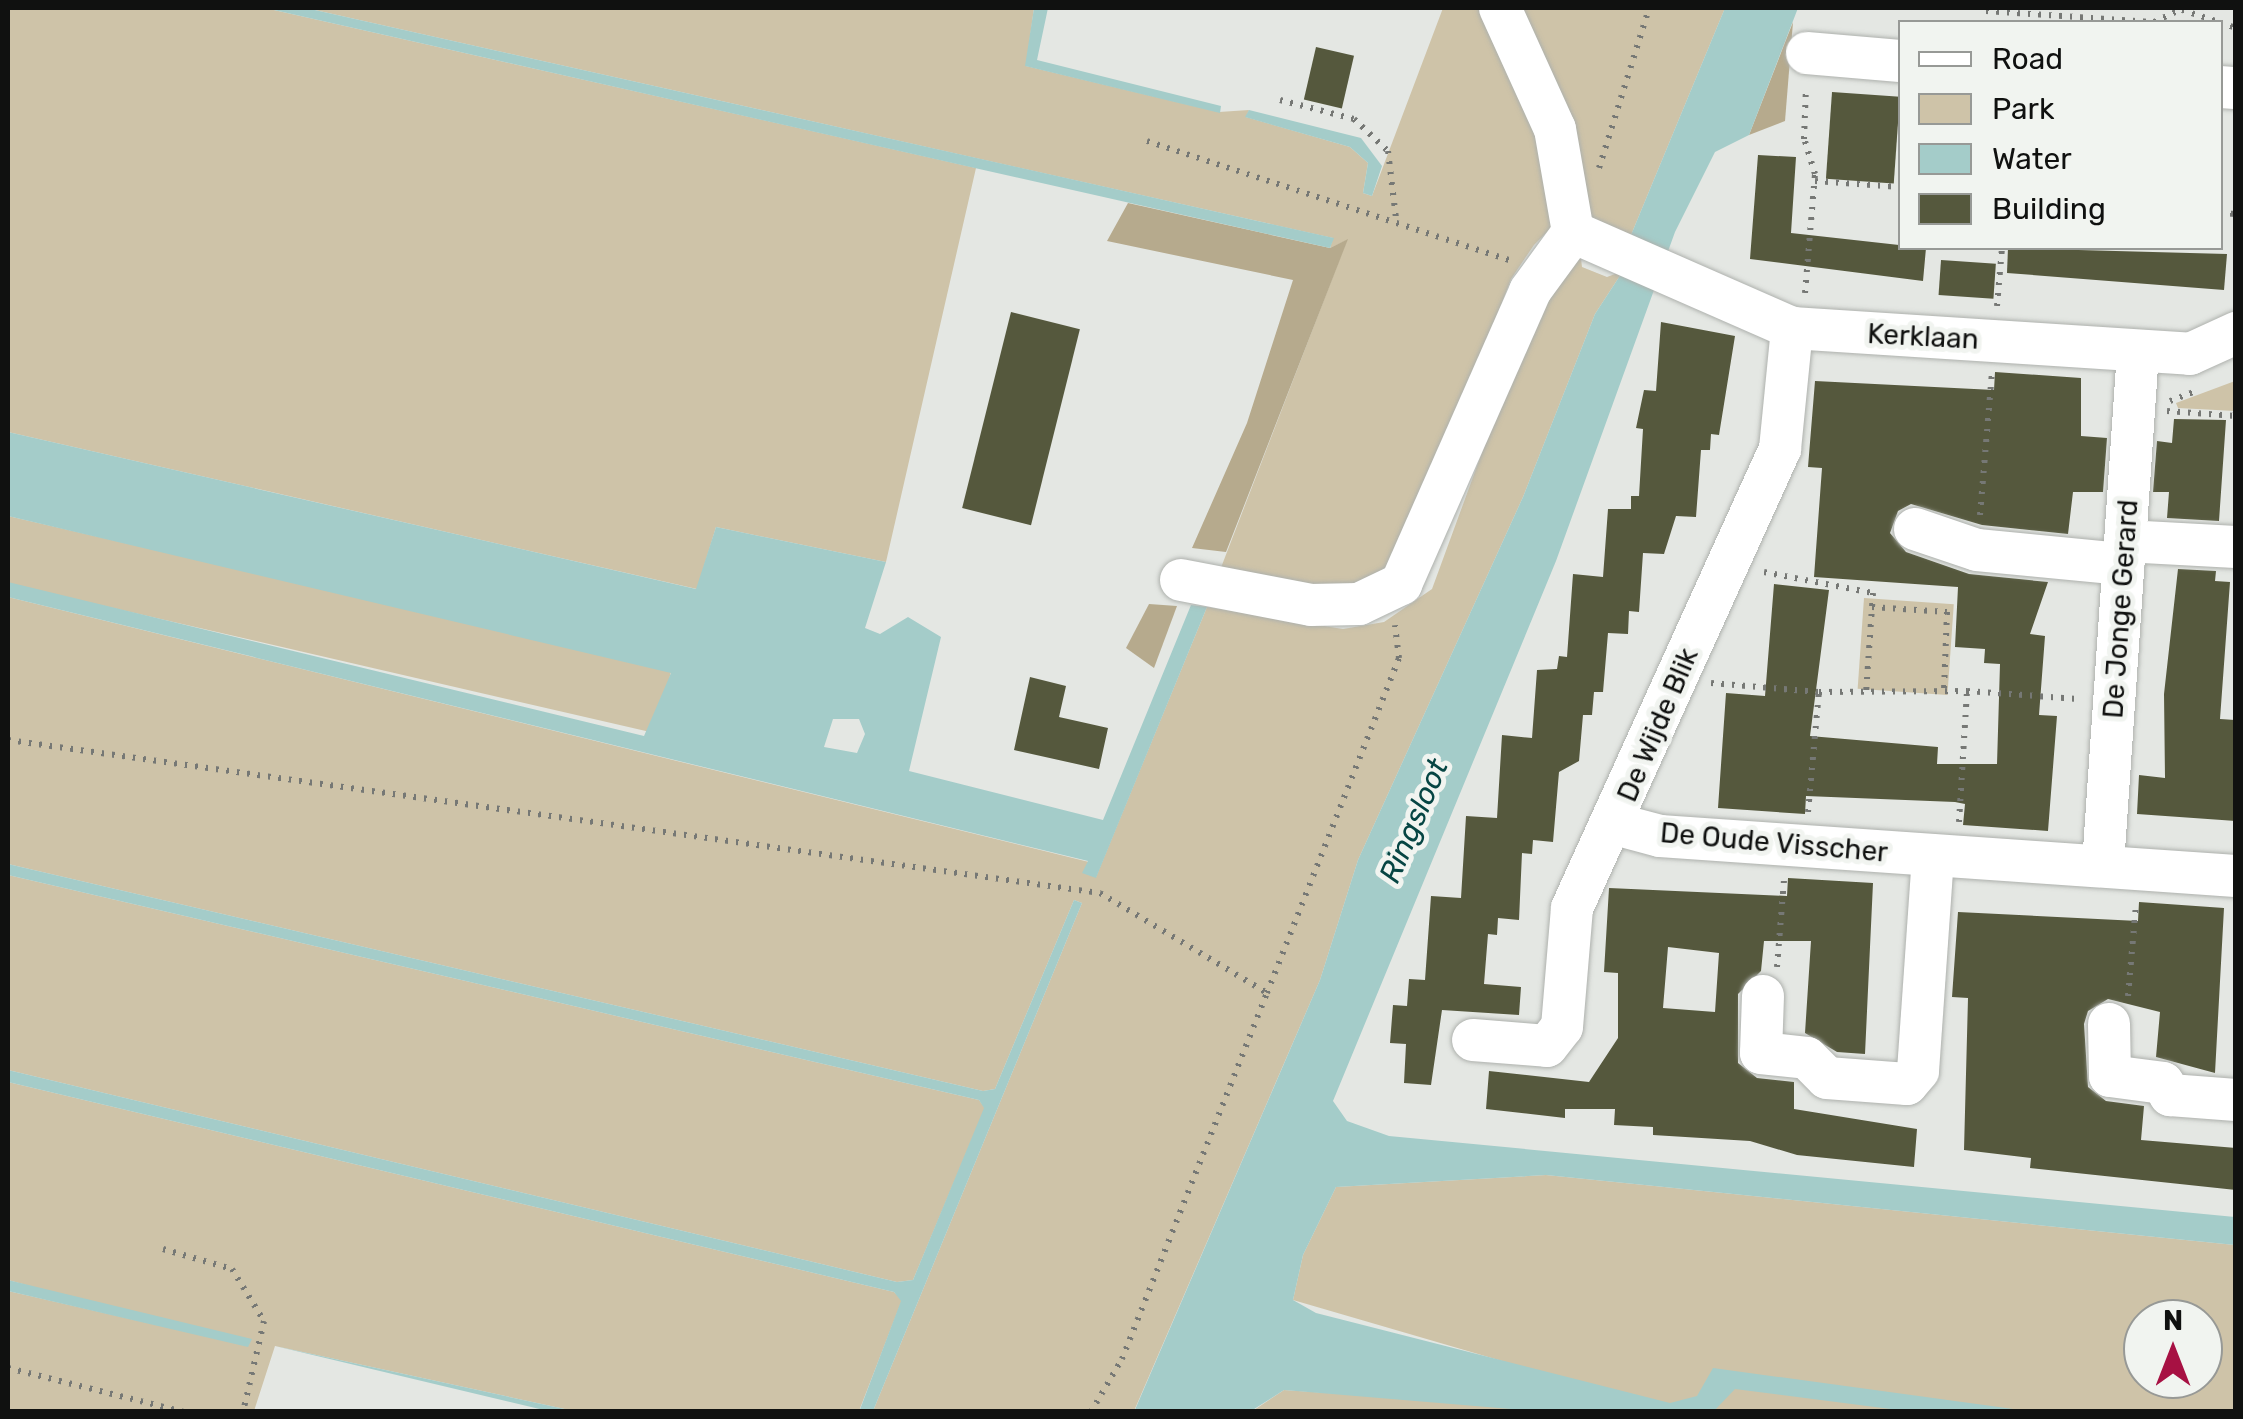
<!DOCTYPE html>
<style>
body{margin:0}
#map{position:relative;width:2243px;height:1419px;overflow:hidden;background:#e4e7e3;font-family:Rubik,sans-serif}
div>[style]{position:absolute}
.green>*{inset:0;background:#cec3a8;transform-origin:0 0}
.forest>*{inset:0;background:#b6aa8d}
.water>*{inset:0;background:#a4ccc9}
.building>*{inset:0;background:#55583d;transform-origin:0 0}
.path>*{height:6px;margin-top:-3px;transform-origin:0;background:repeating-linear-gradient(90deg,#767875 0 2.5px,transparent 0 10.5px)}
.roads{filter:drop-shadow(0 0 2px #aeb1ad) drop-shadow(0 0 2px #aeb1ad)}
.minor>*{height:42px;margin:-21px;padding:0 21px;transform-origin:21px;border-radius:21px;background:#fff}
span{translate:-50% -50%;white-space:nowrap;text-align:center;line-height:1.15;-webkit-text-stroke:10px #f1f4f0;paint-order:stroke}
.street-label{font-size:28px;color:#101110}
.water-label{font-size:30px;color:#064543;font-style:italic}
.frame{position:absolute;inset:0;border:10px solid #101110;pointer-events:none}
.legend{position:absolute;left:1898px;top:20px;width:325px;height:230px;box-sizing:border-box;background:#f1f4f0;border:2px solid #979996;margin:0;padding:12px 18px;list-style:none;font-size:30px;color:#101110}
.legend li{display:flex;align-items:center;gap:20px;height:50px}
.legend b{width:50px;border:2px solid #979996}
.north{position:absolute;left:2123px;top:1299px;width:100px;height:100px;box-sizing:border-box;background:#f1f4f0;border:2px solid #979996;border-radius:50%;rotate:0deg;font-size:28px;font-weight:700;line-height:40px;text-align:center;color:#101110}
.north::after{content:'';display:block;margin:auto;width:35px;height:45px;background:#a71143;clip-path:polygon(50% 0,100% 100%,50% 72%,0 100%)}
</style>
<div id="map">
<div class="green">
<div style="clip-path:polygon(8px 8px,265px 8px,976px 168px,886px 562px,716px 527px,697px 589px,8px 432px)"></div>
<div style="clip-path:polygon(306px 8px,1034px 8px,1026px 66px,1219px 112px,1249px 110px,1246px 117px,1350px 147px,1368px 163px,1363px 193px,1372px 196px,1443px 8px,1725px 8px,1631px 235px,1597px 225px,1580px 199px,1534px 245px,1511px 279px,1402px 562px,1334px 598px,1217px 578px,1347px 240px,1330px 248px,1333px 238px)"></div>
<div style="clip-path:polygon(1581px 259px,1582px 267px,1607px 277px,1623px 271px,1595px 314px,1523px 497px,1358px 860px,1320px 980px,1134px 1411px,873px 1411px,1082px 903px,1074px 900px,995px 1089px,983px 1091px,8px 864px,8px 597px,1089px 862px,1096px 877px,1207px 607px,1343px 629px,1384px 622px,1432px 589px,1543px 286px,1559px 263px)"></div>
<div style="clip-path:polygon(2235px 381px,2235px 411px,2178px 408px,2176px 403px)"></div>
<div style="left:8px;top:516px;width:681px;height:66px;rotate:13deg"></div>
<div style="left:1864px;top:598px;width:90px;height:91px;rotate:4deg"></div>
<div style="clip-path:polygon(8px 875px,979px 1100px,985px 1108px,913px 1280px,897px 1282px,8px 1070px)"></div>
<div style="clip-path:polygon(8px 1082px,894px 1292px,902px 1300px,859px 1411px,574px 1411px,275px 1346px,254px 1411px,8px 1412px,8px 1291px,249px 1346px,8px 1280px)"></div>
<div style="clip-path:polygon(evenodd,1546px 1175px,2235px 1245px,2235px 1411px,1673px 1411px,1293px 1300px,1303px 1255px,1336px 1187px,1546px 1175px,2143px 1319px,2203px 1319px,2203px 1379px,2143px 1379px,2143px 1319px)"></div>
<div style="clip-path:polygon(1284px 1390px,1501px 1405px,1546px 1411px,1251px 1412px)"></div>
</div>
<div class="forest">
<div style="clip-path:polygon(1793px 22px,1785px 121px,1749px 135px)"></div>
<div style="clip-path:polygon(1128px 203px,1330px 248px,1348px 239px,1226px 552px,1192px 548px,1247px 423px,1293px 280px,1107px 241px)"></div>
<div style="clip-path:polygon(1149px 604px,1177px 606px,1154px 668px,1126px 648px)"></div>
</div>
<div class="water">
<div style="clip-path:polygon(265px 8px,306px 8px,1334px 238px,1330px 248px)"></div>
<div style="clip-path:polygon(1034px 8px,1048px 8px,1037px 60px,1221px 106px,1220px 113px,1025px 66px)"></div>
<div style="clip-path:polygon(1725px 8px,1798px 8px,1749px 135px,1715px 152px,1675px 232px,1556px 561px,1333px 1101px,1347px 1121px,1389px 1136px,2235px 1217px,2235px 1245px,1546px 1175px,1336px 1187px,1303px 1255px,1293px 1300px,1316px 1313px,1670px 1403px,1697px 1396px,1713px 1368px,2028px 1411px,1906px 1411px,1735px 1389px,1713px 1412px,1546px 1412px,1284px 1390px,1251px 1411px,1134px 1412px,1320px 980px,1358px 860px,1523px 497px,1595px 314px,1623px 271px,1631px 235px)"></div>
<div style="clip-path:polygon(1249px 110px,1361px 138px,1382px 166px,1372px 196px,1363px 193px,1368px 163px,1350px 147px,1245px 117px)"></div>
<div style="clip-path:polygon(evenodd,8px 432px,696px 589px,716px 527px,886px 562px,865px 628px,880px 634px,908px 617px,941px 637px,909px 771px,1103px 820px,1191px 605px,1207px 607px,1096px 878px,1082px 873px,1088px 861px,8px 597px,8px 582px,644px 736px,671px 673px,8px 516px,8px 432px,833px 719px,859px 719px,865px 734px,857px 753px,824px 747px,833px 719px)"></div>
<div style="clip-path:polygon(8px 864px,983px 1091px,995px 1089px,1074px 900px,1082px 903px,873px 1411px,859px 1412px,901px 1301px,894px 1292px,8px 1082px,8px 1070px,897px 1282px,913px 1280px,984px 1108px,979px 1100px,8px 875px)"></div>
<div style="clip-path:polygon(8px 1280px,252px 1339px,248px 1347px,8px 1291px)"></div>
<div style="clip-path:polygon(275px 1346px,574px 1411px,548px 1411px)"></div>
</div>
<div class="building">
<div style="left:1316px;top:47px;width:39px;height:54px;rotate:13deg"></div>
<div style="left:1832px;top:92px;width:68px;height:87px;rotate:4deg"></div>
<div style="clip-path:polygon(1758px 155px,1796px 157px,1791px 233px,1926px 248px,1923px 281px,1750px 259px)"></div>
<div style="clip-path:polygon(2008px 248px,2227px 254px,2224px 290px,2007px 273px)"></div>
<div style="left:1941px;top:260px;width:55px;height:35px;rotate:4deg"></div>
<div style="left:1011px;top:312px;width:71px;height:202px;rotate:14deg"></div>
<div style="clip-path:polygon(1661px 322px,1735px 336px,1719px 435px,1711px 434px,1710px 450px,1701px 450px,1696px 517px,1676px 516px,1664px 554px,1643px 553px,1639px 612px,1629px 611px,1628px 634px,1608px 633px,1603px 692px,1594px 692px,1592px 715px,1583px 715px,1579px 761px,1559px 772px,1553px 842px,1533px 840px,1532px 854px,1522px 853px,1519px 920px,1498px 918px,1497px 935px,1488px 934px,1484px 984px,1521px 987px,1519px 1015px,1442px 1010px,1431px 1085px,1404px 1083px,1406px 1044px,1390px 1043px,1393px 1005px,1407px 1006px,1409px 979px,1425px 980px,1431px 896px,1461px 898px,1466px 816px,1497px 818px,1502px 735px,1532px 738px,1537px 670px,1557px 669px,1559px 656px,1567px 657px,1573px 574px,1603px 577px,1608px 509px,1631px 509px,1631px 496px,1639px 496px,1643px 429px,1636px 428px,1644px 390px,1656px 391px)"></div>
<div style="clip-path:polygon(1995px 372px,2081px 378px,2081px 436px,2107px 438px,2103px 492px,2073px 492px,2068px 534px,1982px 525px,1911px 504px,1898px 511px,1890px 533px,1906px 552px,1969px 574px,2048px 582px,2030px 634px,2045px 636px,2039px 715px,2057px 716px,2048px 831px,1963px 825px,1965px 804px,1955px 802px,1806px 796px,1805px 814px,1718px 808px,1726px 693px,1765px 696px,1774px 584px,1829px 590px,1810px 736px,1938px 747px,1937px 764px,1997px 764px,2000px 664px,1984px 663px,1985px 649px,1955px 647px,1958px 587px,1814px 577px,1822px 468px,1808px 467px,1815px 381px,1994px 390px)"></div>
<div style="clip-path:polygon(2174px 419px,2226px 420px,2219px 521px,2167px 518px,2169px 492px,2153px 492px,2157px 441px,2172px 443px)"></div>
<div style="clip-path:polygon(2178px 569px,2216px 571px,2215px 581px,2230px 582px,2220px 719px,2235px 720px,2236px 821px,2137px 814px,2139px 775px,2165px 778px,2164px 694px)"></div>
<div style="clip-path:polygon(1030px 677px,1066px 686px,1059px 717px,1108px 728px,1099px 769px,1014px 750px)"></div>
<div style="clip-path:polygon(evenodd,1788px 878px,1873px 883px,1865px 1054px,1837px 1052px,1805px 1033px,1811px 941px,1764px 941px,1761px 971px,1738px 994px,1738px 1063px,1757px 1078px,1794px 1082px,1794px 1109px,1917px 1129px,1914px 1167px,1797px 1155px,1750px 1141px,1653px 1135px,1653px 1127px,1614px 1125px,1615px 1109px,1565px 1109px,1565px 1118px,1486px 1109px,1489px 1071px,1589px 1082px,1618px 1038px,1618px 973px,1604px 972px,1609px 888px,1787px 896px,1788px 878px,1668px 947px,1719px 953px,1715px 1012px,1663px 1008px,1668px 947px)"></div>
<div style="clip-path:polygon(2139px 902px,2224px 908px,2215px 1073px,2156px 1057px,2160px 1012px,2108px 999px,2088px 1011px,2084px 1024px,2088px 1087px,2106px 1101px,2144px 1106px,2141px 1140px,2236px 1148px,2236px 1190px,2030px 1168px,2031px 1158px,1964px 1150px,1968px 998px,1952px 997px,1958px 912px,2138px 921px)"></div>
</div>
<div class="path">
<div style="left:2182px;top:10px;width:40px;rotate:18deg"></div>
<div style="left:1986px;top:11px;width:166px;rotate:3.8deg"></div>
<div style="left:2154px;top:22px;width:31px;rotate:-25deg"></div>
<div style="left:2220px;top:23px;width:17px;rotate:17deg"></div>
<div style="left:1280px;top:100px;width:76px;rotate:14.4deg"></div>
<div style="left:1354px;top:119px;width:47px;rotate:43.3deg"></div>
<div style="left:1388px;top:151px;width:67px;rotate:83.2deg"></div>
<div style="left:1147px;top:141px;width:383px;rotate:18.2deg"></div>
<div style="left:1599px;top:168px;width:168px;rotate:-72.6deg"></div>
<div style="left:1815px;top:181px;width:85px;rotate:4deg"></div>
<div style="left:2220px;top:213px;width:16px;rotate:4deg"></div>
<div style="left:1805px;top:293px;width:119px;rotate:-85.2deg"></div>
<div style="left:1815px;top:174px;width:37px;rotate:-107deg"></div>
<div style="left:1804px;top:139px;width:51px;rotate:-87.8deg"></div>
<div style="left:1997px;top:306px;width:58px;rotate:-85.1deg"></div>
<div style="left:2170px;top:401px;width:28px;rotate:-21deg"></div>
<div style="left:2167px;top:411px;width:69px;rotate:4.1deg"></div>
<div style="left:1980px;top:515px;width:143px;rotate:-85.2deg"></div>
<div style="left:1764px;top:572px;width:111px;rotate:10.9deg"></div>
<div style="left:1873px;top:593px;width:101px;rotate:94deg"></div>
<div style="left:1872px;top:607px;width:75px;rotate:3.8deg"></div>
<div style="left:1947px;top:612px;width:77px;rotate:92.2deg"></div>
<div style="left:1711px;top:683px;width:108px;rotate:4.8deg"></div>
<div style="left:8px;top:740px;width:1103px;rotate:7.98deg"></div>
<div style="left:1100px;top:893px;width:195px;rotate:30.9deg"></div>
<div style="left:1267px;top:993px;width:360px;rotate:-68.5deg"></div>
<div style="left:1399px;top:658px;width:33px;rotate:-97deg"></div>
<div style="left:1808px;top:812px;width:121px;rotate:-84.8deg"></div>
<div style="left:1819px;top:692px;width:148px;rotate:-0.4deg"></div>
<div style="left:1959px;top:822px;width:131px;rotate:-86.5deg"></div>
<div style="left:1967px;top:691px;width:111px;rotate:4.1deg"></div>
<div style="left:1777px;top:967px;width:87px;rotate:-85.4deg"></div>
<div style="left:2128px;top:996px;width:92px;rotate:-85deg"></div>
<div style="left:163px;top:1249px;width:72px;rotate:16.2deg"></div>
<div style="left:232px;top:1269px;width:61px;rotate:58.4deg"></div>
<div style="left:264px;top:1321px;width:93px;rotate:103deg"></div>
<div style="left:8px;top:1368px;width:181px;rotate:14deg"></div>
<div style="left:1091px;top:1412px;width:61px;rotate:-59.7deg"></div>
<div style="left:1122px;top:1359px;width:394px;rotate:-68.4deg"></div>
</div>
<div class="roads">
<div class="minor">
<div style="left:1500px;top:8px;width:133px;rotate:65.6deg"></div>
<div style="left:1555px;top:129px;width:105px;rotate:80.1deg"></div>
<div style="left:1807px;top:53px;width:93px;rotate:4.9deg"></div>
<div style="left:2220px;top:87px;width:16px;rotate:4deg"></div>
<div style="left:1915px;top:529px;width:65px;rotate:18.7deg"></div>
<div style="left:1977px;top:550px;width:147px;rotate:5.5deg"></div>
<div style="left:2125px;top:541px;width:111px;rotate:3.1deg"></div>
<div style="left:1181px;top:580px;width:132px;rotate:10.9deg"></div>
<div style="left:1311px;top:605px;width:48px;rotate:-1.2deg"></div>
<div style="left:1359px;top:604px;width:47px;rotate:-25.5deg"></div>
<div style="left:1401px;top:584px;width:320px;rotate:-66.2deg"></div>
<div style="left:1530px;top:291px;width:73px;rotate:-53.9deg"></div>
<div style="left:1573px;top:232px;width:239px;rotate:23.7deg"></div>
<div style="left:1792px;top:328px;width:399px;rotate:3.7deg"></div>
<div style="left:2190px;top:354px;width:51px;rotate:-24.5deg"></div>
<div style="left:1615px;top:824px;width:47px;rotate:14.9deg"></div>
<div style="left:1660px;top:836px;width:577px;rotate:3.97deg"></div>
<div style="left:2103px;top:865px;width:514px;rotate:-86.1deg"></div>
<div style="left:1763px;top:996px;width:57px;rotate:92deg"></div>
<div style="left:1761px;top:1053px;width:46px;rotate:6.2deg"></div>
<div style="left:1807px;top:1058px;width:28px;rotate:45deg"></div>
<div style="left:1827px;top:1078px;width:80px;rotate:4.3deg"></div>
<div style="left:1907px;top:1084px;width:17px;rotate:-50deg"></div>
<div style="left:1918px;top:1071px;width:214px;rotate:-86deg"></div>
<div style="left:2109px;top:1024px;width:52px;rotate:88.9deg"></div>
<div style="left:2110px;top:1076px;width:53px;rotate:7.5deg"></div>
<div style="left:2163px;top:1083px;width:14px;rotate:60deg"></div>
<div style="left:2170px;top:1095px;width:66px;rotate:4.3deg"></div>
<div style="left:1473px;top:1040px;width:74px;rotate:4.6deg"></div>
<div style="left:1547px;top:1046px;width:24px;rotate:-52deg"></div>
<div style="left:1562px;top:1027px;width:119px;rotate:-85.2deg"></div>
<div style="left:1572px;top:908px;width:504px;rotate:-65.62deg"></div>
<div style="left:1780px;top:449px;width:122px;rotate:-84.3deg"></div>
</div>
</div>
<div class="street-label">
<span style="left:1923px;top:337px;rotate:3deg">Kerklaan</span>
<span style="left:2121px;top:609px;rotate:-86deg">De Jonge Gerard</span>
<span style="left:1658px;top:725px;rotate:-67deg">De Wijde Blik</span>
<span style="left:1774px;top:843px;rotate:5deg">De Oude Visscher</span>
</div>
<div class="water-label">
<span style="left:1414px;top:821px;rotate:-67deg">Ringsloot</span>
</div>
<div class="frame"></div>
<ul class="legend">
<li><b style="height:12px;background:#fff"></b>Road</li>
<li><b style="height:28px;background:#cec3a8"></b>Park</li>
<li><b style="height:28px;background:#a4ccc9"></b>Water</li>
<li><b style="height:28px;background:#55583d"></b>Building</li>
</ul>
<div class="north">N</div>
</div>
